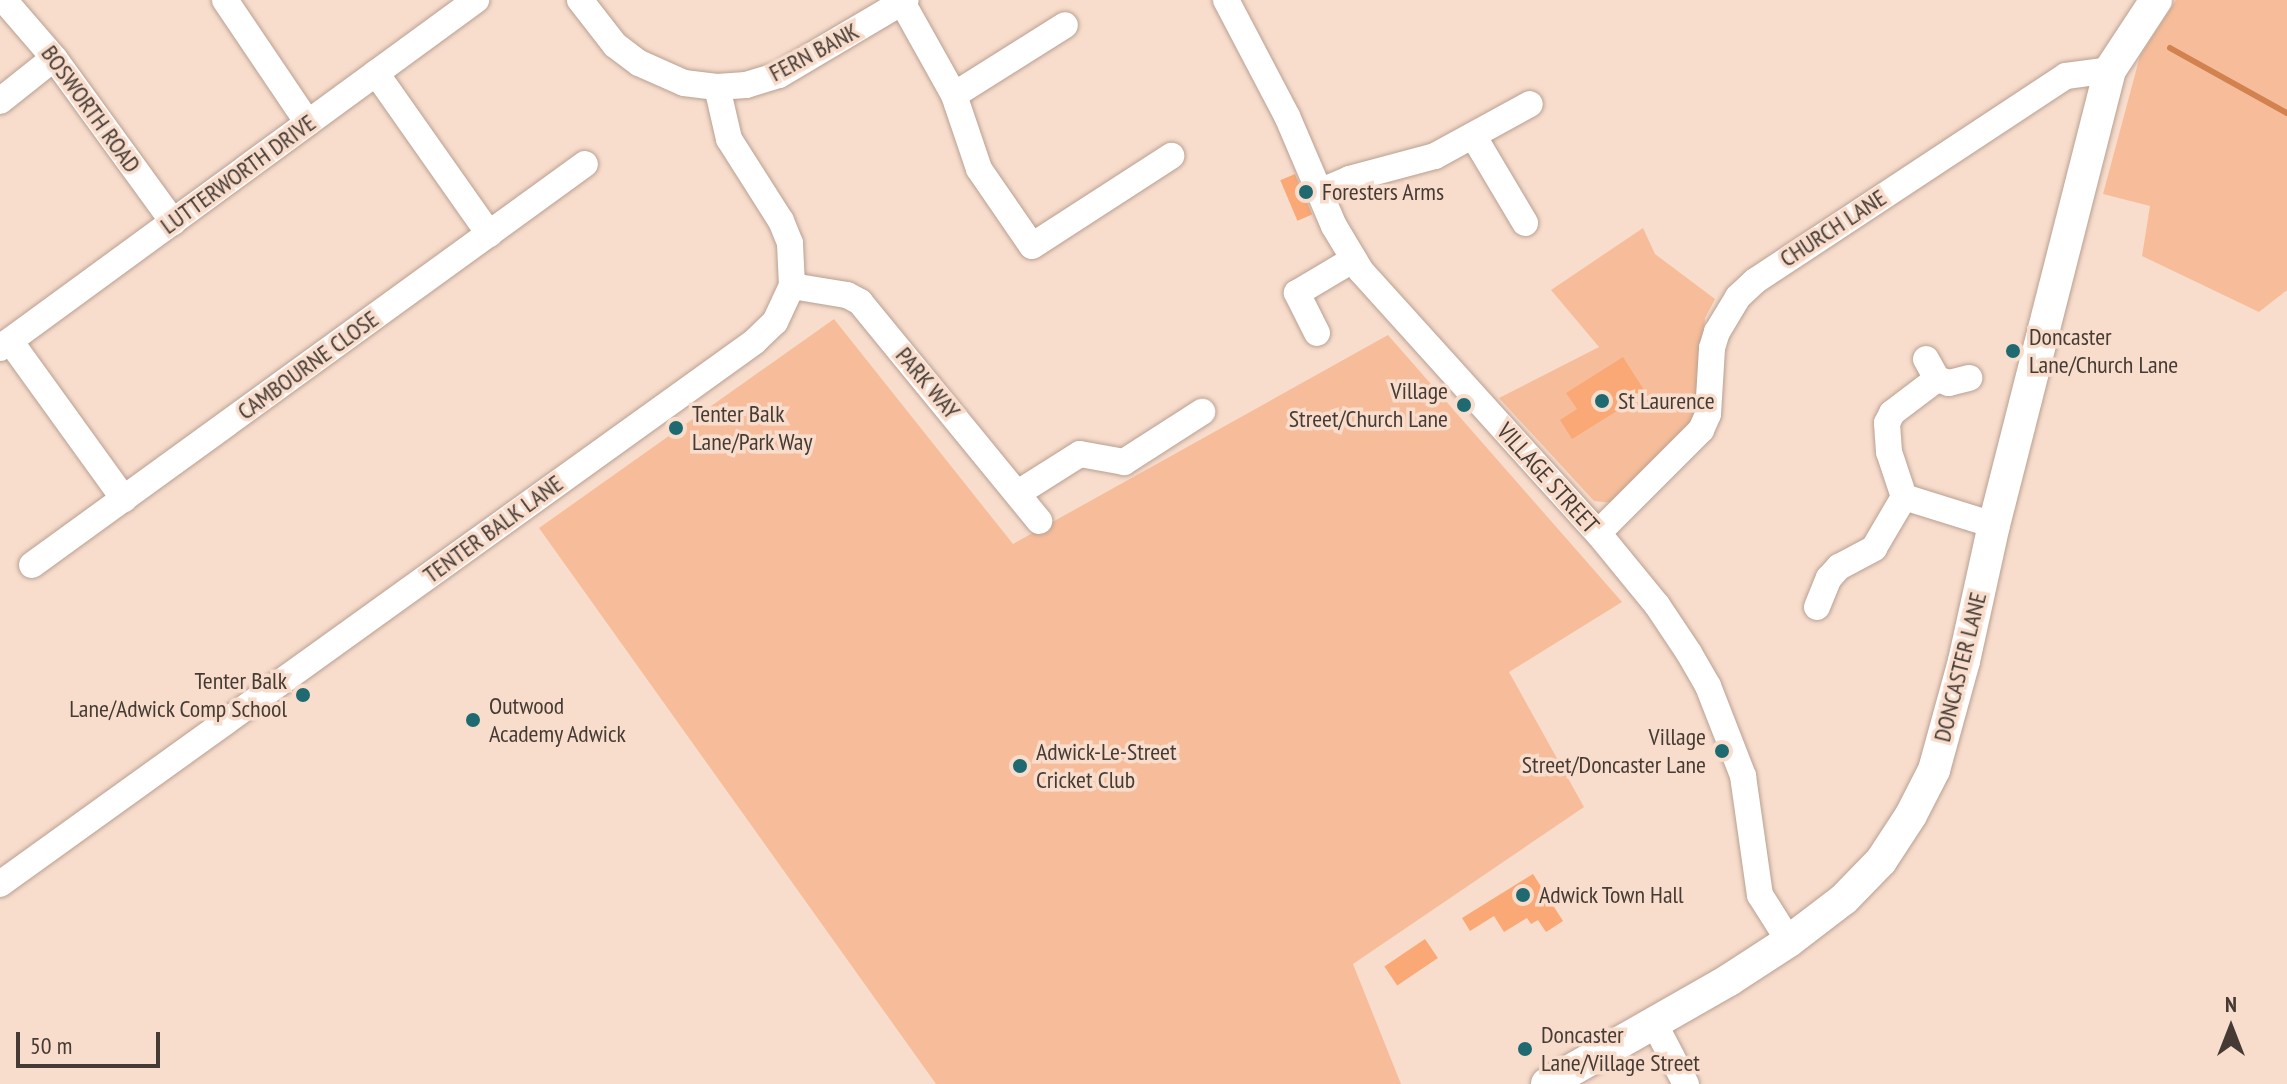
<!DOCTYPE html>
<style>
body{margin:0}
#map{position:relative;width:2287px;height:1084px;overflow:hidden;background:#f8ddcd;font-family:"PT Sans Narrow",sans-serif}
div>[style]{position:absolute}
.green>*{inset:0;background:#f7bd9a}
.stream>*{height:6px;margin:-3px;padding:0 3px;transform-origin:3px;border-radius:3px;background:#d1824f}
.building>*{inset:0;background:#faa875;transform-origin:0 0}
.roads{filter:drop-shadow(0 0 2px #b9a091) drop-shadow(0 0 2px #b9a091)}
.minor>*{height:26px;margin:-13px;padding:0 13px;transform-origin:13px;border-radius:13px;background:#fff}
.major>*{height:32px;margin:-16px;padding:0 16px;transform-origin:16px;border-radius:16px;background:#fff}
.dots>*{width:22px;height:22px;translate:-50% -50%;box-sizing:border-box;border:4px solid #f8ddcd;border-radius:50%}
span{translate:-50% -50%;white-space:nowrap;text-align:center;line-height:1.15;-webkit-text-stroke:7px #f8ddcd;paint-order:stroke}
.street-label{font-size:24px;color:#453b34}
.poi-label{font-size:24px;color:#453b34}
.left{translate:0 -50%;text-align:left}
.right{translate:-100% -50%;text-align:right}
.north{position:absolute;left:2191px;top:988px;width:80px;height:80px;-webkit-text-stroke:6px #f8ddcd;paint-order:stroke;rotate:0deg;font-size:22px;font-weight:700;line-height:32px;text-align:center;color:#453b34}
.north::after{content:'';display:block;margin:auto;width:28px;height:36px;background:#453b34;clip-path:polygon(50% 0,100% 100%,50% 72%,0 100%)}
.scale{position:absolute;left:16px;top:1032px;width:144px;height:36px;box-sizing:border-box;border:4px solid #453b34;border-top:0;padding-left:10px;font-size:24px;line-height:28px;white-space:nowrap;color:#453b34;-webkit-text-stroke:6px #f8ddcd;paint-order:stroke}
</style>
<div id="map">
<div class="green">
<div style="clip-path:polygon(2176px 0,2287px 0,2287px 290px,2259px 312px,2142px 256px,2150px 206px,2103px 194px,2140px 56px)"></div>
<div style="clip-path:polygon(1643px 228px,1655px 254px,1715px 299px,1705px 318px,1695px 428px,1613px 503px,1594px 501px,1499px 398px,1599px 347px,1551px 290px)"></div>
<div style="clip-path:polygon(834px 319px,1013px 544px,1388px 335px,1622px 602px,1509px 672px,1584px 807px,1353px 964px,1401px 1084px,936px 1084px,539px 528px)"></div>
</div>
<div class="stream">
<div style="left:2170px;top:48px;width:134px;rotate:29.1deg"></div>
</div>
<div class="building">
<div style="left:1295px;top:174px;width:44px;height:16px;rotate:67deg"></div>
<div style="clip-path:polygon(1623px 357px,1646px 393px,1572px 439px,1560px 420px,1577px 409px,1566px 393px)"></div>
<div style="clip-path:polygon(1533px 874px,1563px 921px,1546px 932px,1538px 920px,1531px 924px,1527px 918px,1504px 932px,1494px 916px,1470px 931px,1462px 918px)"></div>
<div style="left:1425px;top:939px;width:23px;height:49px;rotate:56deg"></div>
</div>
<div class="roads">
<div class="minor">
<div style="left:4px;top:0;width:77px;rotate:49.2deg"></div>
<div style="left:54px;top:58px;width:203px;rotate:54deg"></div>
<div style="left:225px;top:0;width:148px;rotate:56deg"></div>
<div style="left:580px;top:0;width:57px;rotate:52.1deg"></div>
<div style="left:615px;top:45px;width:30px;rotate:37deg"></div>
<div style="left:639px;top:63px;width:49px;rotate:24deg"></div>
<div style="left:684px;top:83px;width:33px;rotate:7deg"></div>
<div style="left:717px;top:87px;width:29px;rotate:-4deg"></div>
<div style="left:746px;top:85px;width:34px;rotate:-17deg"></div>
<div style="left:779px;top:75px;width:147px;rotate:-30.6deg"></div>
<div style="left:1226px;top:0;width:131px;rotate:62.3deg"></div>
<div style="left:1287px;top:116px;width:120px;rotate:66.9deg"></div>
<div style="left:1334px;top:226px;width:52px;rotate:59deg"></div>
<div style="left:1361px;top:271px;width:353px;rotate:47.9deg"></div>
<div style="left:1598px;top:533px;width:93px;rotate:50.7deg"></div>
<div style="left:1657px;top:605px;width:58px;rotate:56.3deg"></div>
<div style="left:1689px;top:653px;width:38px;rotate:60deg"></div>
<div style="left:1708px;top:686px;width:97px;rotate:68.7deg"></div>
<div style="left:1743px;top:776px;width:120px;rotate:81.9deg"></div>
<div style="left:1760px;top:895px;width:54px;rotate:57.8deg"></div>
<div style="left:902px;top:2px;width:107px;rotate:60.8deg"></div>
<div style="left:954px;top:95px;width:78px;rotate:71.3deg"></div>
<div style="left:979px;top:169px;width:93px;rotate:55.5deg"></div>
<div style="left:1032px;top:246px;width:166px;rotate:-32.9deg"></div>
<div style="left:376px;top:73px;width:197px;rotate:54.9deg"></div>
<div style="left:954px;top:95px;width:131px;rotate:-32.2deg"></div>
<div style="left:0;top:101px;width:69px;rotate:-38.5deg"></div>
<div style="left:1474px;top:137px;width:100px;rotate:59.3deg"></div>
<div style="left:1319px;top:192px;width:33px;rotate:-23deg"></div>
<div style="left:1349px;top:179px;width:89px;rotate:-15deg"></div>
<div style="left:1435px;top:156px;width:108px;rotate:-28.7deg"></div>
<div style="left:792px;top:286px;width:56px;rotate:9.3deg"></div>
<div style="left:847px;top:295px;width:15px;rotate:28deg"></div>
<div style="left:860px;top:302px;width:283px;rotate:50.7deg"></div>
<div style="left:1317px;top:333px;width:45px;rotate:-116.6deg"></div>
<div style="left:1297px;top:293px;width:66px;rotate:-30.8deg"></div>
<div style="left:10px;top:341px;width:195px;rotate:54.2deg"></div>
<div style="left:0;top:348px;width:590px;rotate:-36.17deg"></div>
<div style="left:1926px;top:359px;width:23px;rotate:61deg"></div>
<div style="left:1937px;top:379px;width:13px;rotate:18deg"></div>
<div style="left:1949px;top:383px;width:21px;rotate:-14deg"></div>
<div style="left:1018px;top:493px;width:73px;rotate:-32.2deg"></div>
<div style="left:1080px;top:454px;width:45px;rotate:10.3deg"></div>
<div style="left:1124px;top:462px;width:93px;rotate:-32.7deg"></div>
<div style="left:1904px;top:497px;width:94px;rotate:17.3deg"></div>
<div style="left:1598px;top:533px;width:146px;rotate:-45deg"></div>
<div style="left:1701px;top:430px;width:17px;rotate:-66deg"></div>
<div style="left:1708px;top:414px;width:66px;rotate:-86.5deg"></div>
<div style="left:1712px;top:348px;width:17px;rotate:-73deg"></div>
<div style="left:1717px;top:332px;width:41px;rotate:-59deg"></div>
<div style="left:1738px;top:297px;width:23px;rotate:-43deg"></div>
<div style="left:1755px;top:281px;width:372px;rotate:-33.4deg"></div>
<div style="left:2066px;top:76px;width:44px;rotate:-7.8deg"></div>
<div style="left:32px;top:565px;width:683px;rotate:-35.95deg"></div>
<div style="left:1817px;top:607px;width:31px;rotate:-68deg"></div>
<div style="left:1829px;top:578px;width:15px;rotate:-48deg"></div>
<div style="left:1839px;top:567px;width:40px;rotate:-28deg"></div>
<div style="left:1874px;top:548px;width:59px;rotate:-59.5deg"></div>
<div style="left:1904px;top:497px;width:47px;rotate:-108.4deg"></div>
<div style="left:1889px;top:452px;width:29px;rotate:-94deg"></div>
<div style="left:1887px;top:423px;width:11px;rotate:-63deg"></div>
<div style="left:1892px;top:413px;width:56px;rotate:-37.1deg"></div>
<div style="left:0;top:884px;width:929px;rotate:-35.71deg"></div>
<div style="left:754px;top:342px;width:29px;rotate:-44deg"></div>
<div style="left:775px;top:322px;width:40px;rotate:-65deg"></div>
<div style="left:792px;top:286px;width:43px;rotate:-92.7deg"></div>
<div style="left:790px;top:243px;width:24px;rotate:-112deg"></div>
<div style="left:781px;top:221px;width:97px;rotate:-122.4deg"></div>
<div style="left:729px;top:139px;width:53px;rotate:-103deg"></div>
<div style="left:1653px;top:1021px;width:71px;rotate:62.4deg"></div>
</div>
<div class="major">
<div style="left:1547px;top:1084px;width:210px;rotate:-29.7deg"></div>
<div style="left:1729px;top:980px;width:72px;rotate:-33deg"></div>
<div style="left:1789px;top:941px;width:69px;rotate:-37.4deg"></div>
<div style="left:1844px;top:899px;width:53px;rotate:-45.8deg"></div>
<div style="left:1881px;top:861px;width:55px;rotate:-56.9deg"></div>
<div style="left:1911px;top:815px;width:51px;rotate:-62.9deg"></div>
<div style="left:1934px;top:770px;width:113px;rotate:-74.6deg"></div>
<div style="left:1964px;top:661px;width:139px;rotate:-77.6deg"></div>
<div style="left:1994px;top:525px;width:470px;rotate:-75.7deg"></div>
<div style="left:2110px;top:70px;width:84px;rotate:-56.7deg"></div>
</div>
</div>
<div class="dots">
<div style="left:1306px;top:192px;background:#1f6a71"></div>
<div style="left:2013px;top:351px;background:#1f6a71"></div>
<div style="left:1602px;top:401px;background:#1f6a71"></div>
<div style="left:1464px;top:405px;background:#1f6a71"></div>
<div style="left:676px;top:428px;background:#1f6a71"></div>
<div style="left:303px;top:695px;background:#1f6a71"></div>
<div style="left:473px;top:720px;background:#1f6a71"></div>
<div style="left:1722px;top:751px;background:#1f6a71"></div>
<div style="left:1020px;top:766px;background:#1f6a71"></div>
<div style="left:1523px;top:895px;background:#1f6a71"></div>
<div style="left:1525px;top:1049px;background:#1f6a71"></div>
</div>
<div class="street-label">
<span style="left:814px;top:52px;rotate:-28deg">FERN BANK</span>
<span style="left:91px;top:109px;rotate:54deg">BOSWORTH ROAD</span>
<span style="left:238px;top:174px;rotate:-36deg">LUTTERWORTH DRIVE</span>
<span style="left:1833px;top:228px;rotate:-33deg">CHURCH LANE</span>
<span style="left:308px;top:365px;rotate:-36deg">CAMBOURNE CLOSE</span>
<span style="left:928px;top:383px;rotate:50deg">PARK WAY</span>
<span style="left:1548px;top:478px;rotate:48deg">VILLAGE STREET</span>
<span style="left:493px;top:529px;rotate:-36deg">TENTER BALK LANE</span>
<span style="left:1960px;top:667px;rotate:-76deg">DONCASTER LANE</span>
</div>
<div class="poi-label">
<span class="left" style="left:1322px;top:192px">Foresters Arms</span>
<span class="left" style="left:2029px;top:351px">Doncaster<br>Lane/Church Lane</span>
<span class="right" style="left:1448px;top:405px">Village<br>Street/Church Lane</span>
<span class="left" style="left:1618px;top:401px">St Laurence</span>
<span class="left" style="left:692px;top:428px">Tenter Balk<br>Lane/Park Way</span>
<span class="right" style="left:287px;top:695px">Tenter Balk<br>Lane/Adwick Comp School</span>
<span class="left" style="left:489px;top:720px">Outwood<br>Academy Adwick</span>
<span class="right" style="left:1706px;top:751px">Village<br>Street/Doncaster Lane</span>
<span class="left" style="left:1036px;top:766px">Adwick-Le-Street<br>Cricket Club</span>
<span class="left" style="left:1539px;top:895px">Adwick Town Hall</span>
<span class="left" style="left:1541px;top:1049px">Doncaster<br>Lane/Village Street</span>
</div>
<div class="north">N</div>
<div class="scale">50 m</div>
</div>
